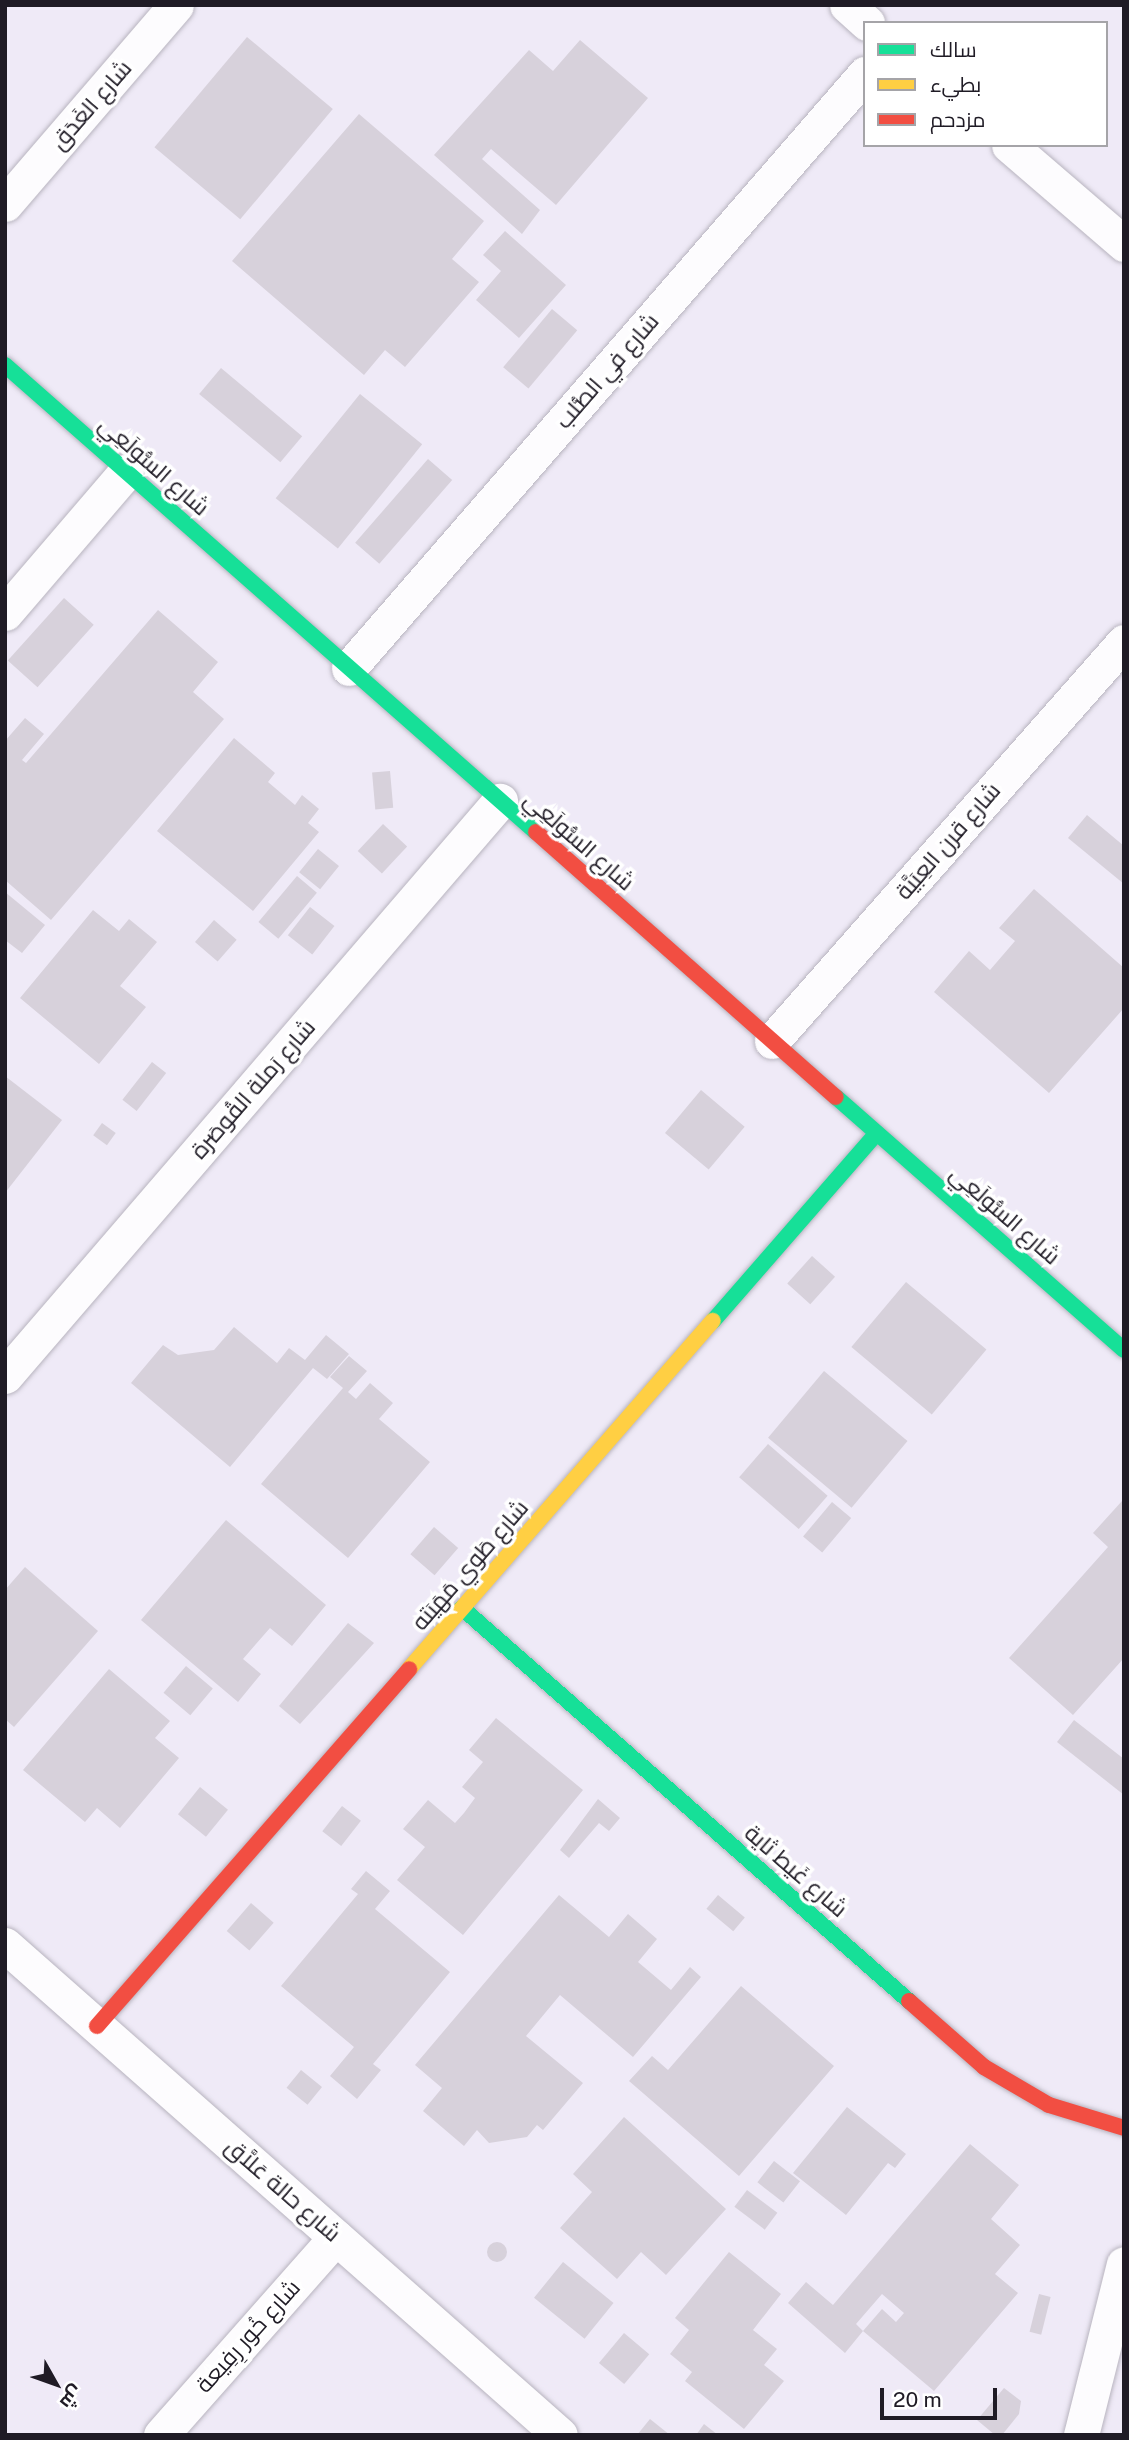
<!DOCTYPE html>
<meta charset="utf-8">
<style>
body{margin:0}
#map{position:relative;width:1129px;height:2440px;overflow:hidden;background:#efeaf7;font-family:"Public Sans",Cairo,sans-serif}
div>[style]{position:absolute}
.building>*{inset:0;background:#d7d1db;transform-origin:0 0}
.round{border-radius:50%}
.roads{filter:drop-shadow(0 0 2px #b8b4bf) drop-shadow(0 0 2px #b8b4bf)}
.street>*{height:35px;margin:-17.5px;padding:0 17.5px;transform-origin:17.5px;border-radius:17.5px;background:#fdfcfe}
.fast>*{height:16px;margin:-8px;padding:0 8px;transform-origin:8px;border-radius:8px;background:#16e098}
.slow>*{height:16px;margin:-8px;padding:0 8px;transform-origin:8px;border-radius:8px;background:#ffcf43}
.jam>*{height:16px;margin:-8px;padding:0 8px;transform-origin:8px;border-radius:8px;background:#f24e42}
span{translate:-50% -50%;white-space:nowrap;text-align:center;line-height:1.15;-webkit-text-stroke:7px #fff;paint-order:stroke}
.street-label{font-size:23px;color:#1f1b25}
.frame{position:absolute;inset:0;border:7px solid #1f1b25;pointer-events:none}
.legend{position:absolute;left:863px;top:21px;width:245px;height:126px;box-sizing:border-box;background:#fff;border:2px solid #a5a4a8;margin:0;padding:9px 12px;list-style:none;font-size:21px;color:#1f1b25}
.legend li{display:flex;align-items:center;gap:14px;height:35px}
.legend b{width:35px;border:2px solid #a5a4a8}
.north{position:absolute;left:21px;top:2349px;width:70px;height:70px;-webkit-text-stroke:5px #fff;paint-order:stroke;rotate:130deg;font-size:19px;font-weight:700;line-height:28px;text-align:center;color:#1f1b25}
.north::after{content:'';display:block;margin:auto;width:24px;height:32px;background:#1f1b25;clip-path:polygon(50% 0,100% 100%,50% 72%,0 100%)}
.scale{position:absolute;left:880px;top:2388px;width:117px;height:32px;box-sizing:border-box;border:4px solid #1f1b25;border-top:0;padding-left:9px;font-size:21px;line-height:24px;white-space:nowrap;color:#1f1b25;-webkit-text-stroke:5px #fff;paint-order:stroke}
</style>
<div id="map">
<div class="building">
<div style="left:247px;top:37px;width:112px;height:144px;rotate:40deg"></div>
<div style="clip-path:polygon(580px 40px,648px 98px,556px 205px,491px 149px,482px 159px,540px 210px,522px 234px,434px 155px,529px 50px,553px 71px)"></div>
<div style="clip-path:polygon(359px 114px,484px 221px,452px 259px,479px 282px,405px 367px,385px 350px,364px 375px,232px 261px)"></div>
<div style="clip-path:polygon(505px 231px,566px 285px,519px 338px,476px 300px,501px 271px,483px 255px)"></div>
<div style="left:552px;top:309px;width:33px;height:76px;rotate:40deg"></div>
<div style="left:221px;top:368px;width:106px;height:34px;rotate:40deg"></div>
<div style="left:360px;top:394px;width:80px;height:134px;rotate:39deg"></div>
<div style="left:428px;top:459px;width:32px;height:111px;rotate:41deg"></div>
<div style="left:64px;top:598px;width:40px;height:84px;rotate:42deg"></div>
<div style="clip-path:polygon(158px 610px,218px 662px,193px 692px,224px 719px,51px 920px,5px 880px,5px 741px,25px 718px,44px 734px,22px 760px,26px 763px)"></div>
<div style="clip-path:polygon(234px 738px,275px 773px,268px 782px,295px 805px,302px 795px,319px 809px,308px 823px,319px 832px,253px 911px,157px 831px)"></div>
<div style="left:390px;top:771px;width:37px;height:18px;rotate:85deg"></div>
<div style="clip-path:polygon(1087px 815px,1124px 846px,1124px 884px,1068px 838px)"></div>
<div style="left:383px;top:824px;width:33px;height:37px;rotate:43deg"></div>
<div style="left:318px;top:849px;width:27px;height:30px;rotate:39deg"></div>
<div style="left:297px;top:876px;width:26px;height:60px;rotate:40deg"></div>
<div style="clip-path:polygon(1034px 889px,1124px 968px,1124px 1008px,1049px 1093px,934px 992px,969px 951px,990px 970px,1015px 941px,999px 928px)"></div>
<div style="clip-path:polygon(5px 892px,45px 925px,22px 953px,5px 940px)"></div>
<div style="left:310px;top:907px;width:31px;height:36px;rotate:38deg"></div>
<div style="clip-path:polygon(93px 910px,119px 931px,129px 919px,157px 942px,120px 986px,146px 1007px,99px 1064px,20px 998px)"></div>
<div style="left:214px;top:920px;width:30px;height:29px;rotate:41deg"></div>
<div style="left:152px;top:1062px;width:18px;height:48px;rotate:38deg"></div>
<div style="clip-path:polygon(5px 1076px,62px 1120px,5px 1193px)"></div>
<div style="left:701px;top:1090px;width:57px;height:56px;rotate:40deg"></div>
<div style="left:102px;top:1123px;width:17px;height:15px;rotate:36deg"></div>
<div style="left:812px;top:1256px;width:31px;height:37px;rotate:42deg"></div>
<div style="left:906px;top:1282px;width:105px;height:85px;rotate:40deg"></div>
<div style="clip-path:polygon(234px 1327px,277px 1363px,289px 1348px,305px 1360px,326px 1335px,349px 1354px,327px 1379px,313px 1368px,230px 1467px,131px 1383px,163px 1345px,178px 1355px,214px 1350px)"></div>
<div style="clip-path:polygon(349px 1356px,367px 1371px,348px 1392px,356px 1399px,370px 1383px,393px 1403px,379px 1419px,430px 1462px,348px 1558px,261px 1484px,343px 1388px,330px 1377px)"></div>
<div style="left:824px;top:1371px;width:109px;height:87px;rotate:40deg"></div>
<div style="left:768px;top:1444px;width:79px;height:44px;rotate:41deg"></div>
<div style="clip-path:polygon(1122px 1501px,1124px 1658px,1073px 1715px,1009px 1658px,1108px 1547px,1093px 1533px)"></div>
<div style="left:832px;top:1502px;width:25px;height:45px;rotate:40deg"></div>
<div style="clip-path:polygon(226px 1520px,326px 1605px,292px 1646px,270px 1628px,243px 1659px,261px 1674px,238px 1702px,141px 1620px)"></div>
<div style="left:434px;top:1527px;width:32px;height:36px;rotate:41deg"></div>
<div style="clip-path:polygon(25px 1567px,98px 1631px,14px 1727px,5px 1719px,5px 1590px)"></div>
<div style="clip-path:polygon(348px 1623px,374px 1643px,300px 1724px,279px 1706px)"></div>
<div style="left:186px;top:1666px;width:35px;height:35px;rotate:40deg"></div>
<div style="clip-path:polygon(109px 1669px,170px 1721px,155px 1738px,179px 1758px,120px 1828px,97px 1808px,85px 1822px,23px 1770px)"></div>
<div style="clip-path:polygon(496px 1718px,583px 1790px,463px 1935px,397px 1880px,425px 1847px,403px 1829px,428px 1800px,455px 1823px,464px 1813px,475px 1798px,462px 1787px,483px 1762px,469px 1750px)"></div>
<div style="clip-path:polygon(1074px 1720px,1124px 1759px,1124px 1795px,1057px 1742px)"></div>
<div style="left:200px;top:1787px;width:36px;height:35px;rotate:39deg"></div>
<div style="clip-path:polygon(598px 1799px,620px 1818px,609px 1831px,599px 1823px,569px 1858px,560px 1850px)"></div>
<div style="left:342px;top:1806px;width:24px;height:32px;rotate:38deg"></div>
<div style="clip-path:polygon(366px 1871px,390px 1891px,375px 1909px,450px 1972px,373px 2064px,381px 2070px,357px 2099px,330px 2076px,354px 2047px,281px 1986px,358px 1894px,351px 1889px)"></div>
<div style="clip-path:polygon(559px 1895px,609px 1937px,628px 1914px,657px 1939px,638px 1962px,671px 1990px,690px 1967px,701px 1977px,633px 2057px,560px 1995px,526px 2036px,583px 2083px,543px 2130px,537px 2125px,527px 2137px,489px 2143px,477px 2130px,464px 2146px,423px 2111px,442px 2088px,415px 2065px)"></div>
<div style="left:718px;top:1895px;width:35px;height:18px;rotate:40deg"></div>
<div style="left:251px;top:1903px;width:30px;height:37px;rotate:41deg"></div>
<div style="clip-path:polygon(741px 1986px,834px 2066px,739px 2176px,629px 2081px,652px 2056px,668px 2070px)"></div>
<div style="left:301px;top:2070px;width:27px;height:23px;rotate:39deg"></div>
<div style="clip-path:polygon(847px 2107px,906px 2154px,895px 2168px,888px 2163px,846px 2215px,793px 2173px)"></div>
<div style="clip-path:polygon(624px 2117px,726px 2209px,666px 2275px,641px 2252px,617px 2279px,560px 2228px,592px 2192px,573px 2174px)"></div>
<div style="clip-path:polygon(evenodd,970px 2144px,1019px 2185px,991px 2219px,1020px 2245px,995px 2274px,1018px 2293px,934px 2391px,863px 2331px,845px 2353px,788px 2303px,806px 2282px,833px 2305px,970px 2144px,882px 2294px,904px 2313px,896px 2322px,882px 2309px,863px 2331px,856px 2324px,882px 2294px)"></div>
<div style="left:774px;top:2161px;width:33px;height:27px;rotate:38deg"></div>
<div style="left:747px;top:2190px;width:38px;height:21px;rotate:37deg"></div>
<div class="round" style="left:487px;top:2242px;width:20px;height:20px"></div>
<div style="clip-path:polygon(729px 2252px,781px 2294px,753px 2330px,777px 2349px,764px 2365px,784px 2381px,744px 2429px,685px 2381px,692px 2372px,670px 2354px,689px 2330px,675px 2318px)"></div>
<div style="left:563px;top:2262px;width:65px;height:46px;rotate:39deg"></div>
<div style="left:1039px;top:2294px;width:12px;height:39px;rotate:14deg"></div>
<div style="left:624px;top:2333px;width:33px;height:39px;rotate:40deg"></div>
<div style="clip-path:polygon(1004px 2388px,1021px 2401px,1019px 2414px,1002px 2435px,995px 2435px,977px 2420px)"></div>
<div style="clip-path:polygon(650px 2419px,670px 2435px,637px 2435px)"></div>
<div style="clip-path:polygon(704px 2424px,718px 2435px,696px 2435px)"></div>
</div>
<div class="roads">
<div class="street">
<div style="left:847px;top:5px;width:27px;rotate:42deg"></div>
<div style="left:1009px;top:145px;width:152px;rotate:40.7deg"></div>
<div style="left:5px;top:204px;width:262px;rotate:-49.3deg"></div>
<div style="left:5px;top:613px;width:186px;rotate:-49.4deg"></div>
<div style="left:349px;top:668px;width:787px;rotate:-49.02deg"></div>
<div style="left:772px;top:1041px;width:532px;rotate:-48.58deg"></div>
<div style="left:5px;top:1376px;width:759px;rotate:-49.28deg"></div>
<div style="left:5px;top:1945px;width:740px;rotate:41.44deg"></div>
<div style="left:161px;top:2435px;width:264px;rotate:-48.5deg"></div>
<div style="left:1081px;top:2435px;width:176px;rotate:-75.9deg"></div>
</div>
<div class="fast">
<div style="left:5px;top:365px;width:707px;rotate:41.33deg"></div>
<div style="left:836px;top:1097px;width:383px;rotate:41.3deg"></div>
<div style="left:713px;top:1321px;width:249px;rotate:-48.9deg"></div>
<div style="left:462px;top:1608px;width:595px;rotate:41.32deg"></div>
</div>
<div class="slow">
<div style="left:409px;top:1669px;width:462px;rotate:-48.9deg"></div>
</div>
<div class="jam">
<div style="left:536px;top:832px;width:400px;rotate:41.5deg"></div>
<div style="left:909px;top:2001px;width:100px;rotate:41.3deg"></div>
<div style="left:984px;top:2067px;width:75px;rotate:30.3deg"></div>
<div style="left:1049px;top:2105px;width:78px;rotate:17deg"></div>
<div style="left:97px;top:2026px;width:474px;rotate:-48.8deg"></div>
</div>
</div>
<div class="street-label">
<span style="left:91px;top:105px;rotate:-49deg">شارع الغَدَق</span>
<span style="left:607px;top:371px;rotate:-49deg">شارع في الصُّلب</span>
<span style="left:154px;top:466px;rotate:41deg">شارع السُّولَعِي</span>
<span style="left:579px;top:841px;rotate:41deg">شارع السُّولَعِي</span>
<span style="left:948px;top:841px;rotate:-49deg">شارع قرن العِبَيَّة</span>
<span style="left:253px;top:1089px;rotate:-49deg">شارع رَملة القُوصَرة</span>
<span style="left:1005px;top:1215px;rotate:41deg">شارع السُّولَعِي</span>
<span style="left:470px;top:1565px;rotate:-49deg">شارع طَوي مَهَيَته</span>
<span style="left:796px;top:1871px;rotate:41deg">شارع غَيط ثاية</span>
<span style="left:283px;top:2190px;rotate:41deg">شارع حالة عَلاَّق</span>
<span style="left:248px;top:2336px;rotate:-48deg">شارع خُور رِفِيعة</span>
</div>
<div class="frame"></div>
<ul class="legend">
<li><b style="height:9px;background:#16e098"></b>سالك</li>
<li><b style="height:9px;background:#ffcf43"></b>بطيء</li>
<li><b style="height:9px;background:#f24e42"></b>مزدحم</li>
</ul>
<div class="north">ش</div>
<div class="scale">20 m</div>
</div>
